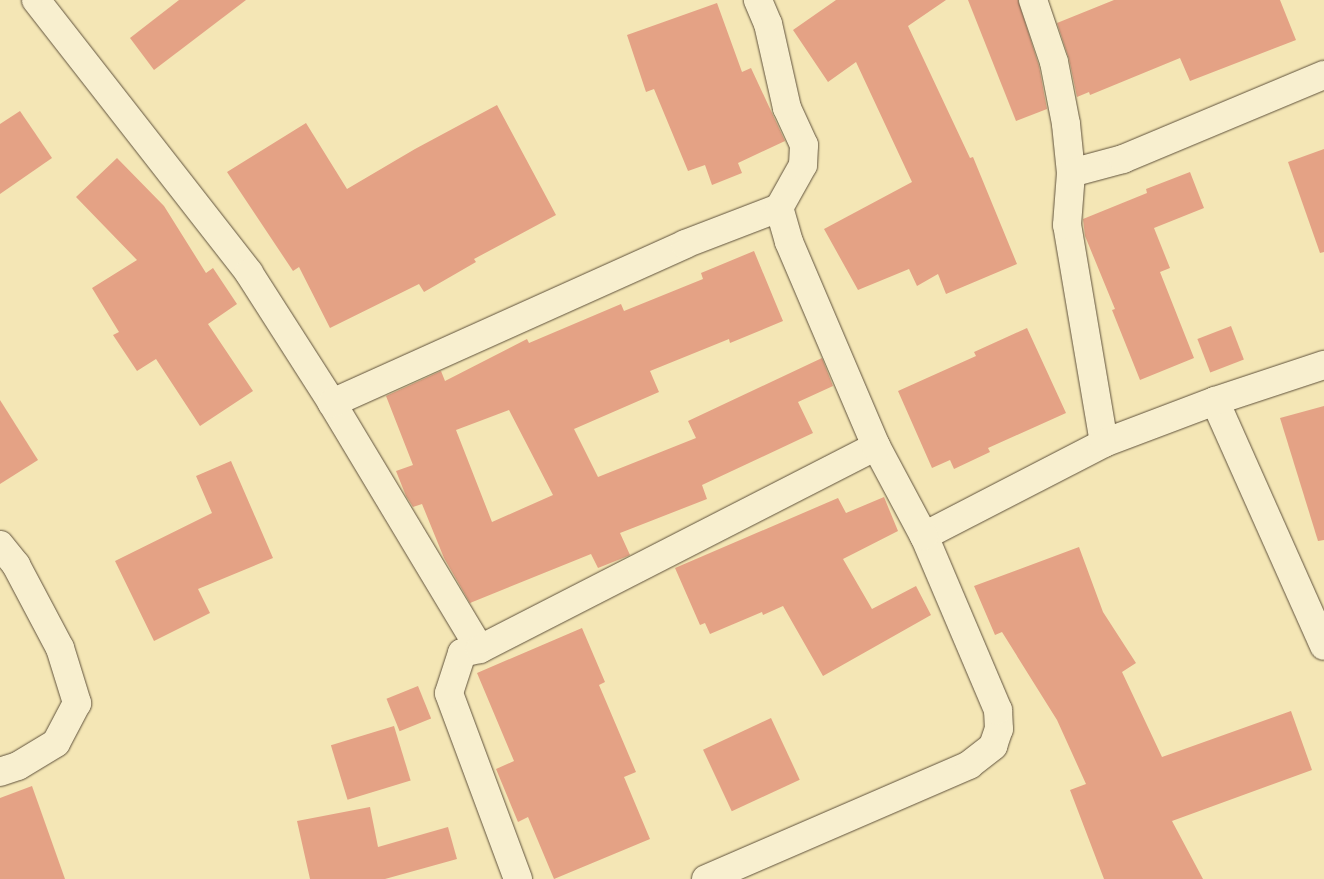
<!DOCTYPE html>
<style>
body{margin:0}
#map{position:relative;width:1324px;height:879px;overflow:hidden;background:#f4e6b5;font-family:"IM FELL English",serif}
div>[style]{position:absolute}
.building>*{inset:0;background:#e4a285;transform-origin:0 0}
.roads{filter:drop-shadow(0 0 1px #60523c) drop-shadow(0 0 1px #60523c)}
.street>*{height:28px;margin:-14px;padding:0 14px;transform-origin:14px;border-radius:14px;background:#f8efcf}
span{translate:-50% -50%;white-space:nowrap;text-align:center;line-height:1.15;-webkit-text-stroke:4px #f8efcf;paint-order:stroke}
</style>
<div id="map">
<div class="building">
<div style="clip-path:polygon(179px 0,246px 0,154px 70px,130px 38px)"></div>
<div style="clip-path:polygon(836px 0,946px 0,908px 26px,970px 158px,973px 157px,1017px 264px,946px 294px,938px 274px,917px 286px,909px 269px,858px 290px,824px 229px,912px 182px,856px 62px,828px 82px,793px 30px)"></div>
<div style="clip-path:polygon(968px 0,1018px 0,1039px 66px,1047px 109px,1016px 121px)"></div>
<div style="clip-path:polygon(1114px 0,1280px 0,1296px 40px,1190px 81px,1180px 58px,1090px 95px,1089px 92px,1077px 97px,1069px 59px,1057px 23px)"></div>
<div style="clip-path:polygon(717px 3px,742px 72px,751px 68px,785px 141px,738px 163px,742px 173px,712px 185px,705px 165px,688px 171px,654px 89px,646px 92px,627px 35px)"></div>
<div style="clip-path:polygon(497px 105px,556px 215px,474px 259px,476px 262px,424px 292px,419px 284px,330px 328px,299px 267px,293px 271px,227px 172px,306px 123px,347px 189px,415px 149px)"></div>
<div style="clip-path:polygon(20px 111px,52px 158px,0 194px,0 124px)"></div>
<div style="clip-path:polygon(1324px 149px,1324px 252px,1320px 253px,1288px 162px)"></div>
<div style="clip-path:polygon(117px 158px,164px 206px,206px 273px,213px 268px,237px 304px,208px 324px,253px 391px,200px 426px,156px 359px,137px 371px,113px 335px,119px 332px,92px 288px,137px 260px,76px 197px)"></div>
<div style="clip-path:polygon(1190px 172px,1204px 208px,1154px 228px,1170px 268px,1160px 272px,1194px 358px,1140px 380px,1112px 310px,1115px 309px,1085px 236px,1083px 219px,1147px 193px,1146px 189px)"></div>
<div style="clip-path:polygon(evenodd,754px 251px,783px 321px,730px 343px,729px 339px,650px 371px,659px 392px,574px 429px,598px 477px,696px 438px,688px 421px,822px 358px,833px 386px,798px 402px,813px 433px,702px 485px,707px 499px,620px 533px,630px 555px,628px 556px,598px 568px,591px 554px,470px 603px,444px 558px,422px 504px,413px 507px,406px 496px,396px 471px,413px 465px,386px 396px,441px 371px,445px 381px,527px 339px,529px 343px,621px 304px,624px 311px,703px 279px,701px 273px,754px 251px,509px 410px,553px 495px,492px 522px,456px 430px,509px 410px)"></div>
<div style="left:1231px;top:326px;width:36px;height:36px;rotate:69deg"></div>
<div style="clip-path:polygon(1027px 328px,1066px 413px,988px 448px,990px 452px,954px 469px,950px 460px,932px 468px,898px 391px,976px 356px,974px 352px)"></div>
<div style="clip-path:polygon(0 400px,38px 460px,0 484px)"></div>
<div style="clip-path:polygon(1324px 406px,1324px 540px,1318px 541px,1280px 418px)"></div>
<div style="clip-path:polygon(231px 461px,273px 558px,198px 589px,210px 613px,154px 641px,115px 561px,212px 513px,196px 476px)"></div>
<div style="clip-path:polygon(884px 497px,898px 531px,843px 559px,872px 609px,916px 586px,931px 615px,823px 676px,783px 606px,763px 615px,762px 612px,710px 634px,705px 623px,700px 625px,675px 568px,838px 498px,846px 513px)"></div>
<div style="clip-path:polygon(1079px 547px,1103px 612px,1136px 663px,1122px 672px,1162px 757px,1291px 711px,1312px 770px,1172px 821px,1203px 879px,1104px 879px,1070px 790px,1086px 784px,1057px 720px,1002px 632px,995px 635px,974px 586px)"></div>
<div style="clip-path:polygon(582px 628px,605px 682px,599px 685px,636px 772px,624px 777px,650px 839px,554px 879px,528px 817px,518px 822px,496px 769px,514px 761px,477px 673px)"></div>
<div style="left:418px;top:686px;width:35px;height:34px;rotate:68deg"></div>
<div style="left:771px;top:718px;width:68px;height:75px;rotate:65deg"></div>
<div style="left:394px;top:726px;width:57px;height:66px;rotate:73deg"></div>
<div style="clip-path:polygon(32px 786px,65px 879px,0 879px,0 798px)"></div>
<div style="clip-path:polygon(370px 807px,378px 847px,448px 827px,457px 859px,385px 879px,310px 879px,297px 821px)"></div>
</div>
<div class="roads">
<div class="street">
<div style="left:36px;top:0;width:346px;rotate:52deg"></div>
<div style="left:249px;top:273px;width:154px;rotate:57.4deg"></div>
<div style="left:332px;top:403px;width:287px;rotate:59deg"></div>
<div style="left:1033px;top:0;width:65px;rotate:71.3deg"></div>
<div style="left:1054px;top:62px;width:63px;rotate:79deg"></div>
<div style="left:1066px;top:124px;width:49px;rotate:84.2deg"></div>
<div style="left:1215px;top:401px;width:268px;rotate:66deg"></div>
<div style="left:332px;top:403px;width:387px;rotate:-24.2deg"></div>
<div style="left:685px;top:244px;width:101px;rotate:-21deg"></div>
<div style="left:1104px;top:443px;width:221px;rotate:-99.6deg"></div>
<div style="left:1067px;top:225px;width:52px;rotate:-85.6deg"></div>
<div style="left:1071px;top:173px;width:54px;rotate:-15.1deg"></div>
<div style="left:1123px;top:159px;width:218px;rotate:-22.7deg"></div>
<div style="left:924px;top:536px;width:203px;rotate:-27.3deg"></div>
<div style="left:1104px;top:443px;width:119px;rotate:-20.7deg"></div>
<div style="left:1215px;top:401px;width:115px;rotate:-18.3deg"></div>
<div style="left:0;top:545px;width:26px;rotate:51deg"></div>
<div style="left:16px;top:565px;width:94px;rotate:62.1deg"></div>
<div style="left:60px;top:648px;width:58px;rotate:72.8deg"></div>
<div style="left:77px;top:703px;width:45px;rotate:117.7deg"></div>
<div style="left:56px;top:743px;width:44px;rotate:148.8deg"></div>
<div style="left:18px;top:766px;width:19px;rotate:162deg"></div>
<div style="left:518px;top:879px;width:198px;rotate:-110.4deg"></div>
<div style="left:449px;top:693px;width:42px;rotate:-72deg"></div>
<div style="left:462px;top:653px;width:18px;rotate:-13deg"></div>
<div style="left:480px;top:649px;width:445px;rotate:-27.1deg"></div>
<div style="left:706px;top:879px;width:287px;rotate:-23.4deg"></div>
<div style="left:969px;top:765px;width:31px;rotate:-38deg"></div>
<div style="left:993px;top:746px;width:18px;rotate:-71deg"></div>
<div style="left:999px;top:729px;width:19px;rotate:-93deg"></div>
<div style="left:998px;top:710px;width:189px;rotate:-113deg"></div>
<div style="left:924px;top:536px;width:102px;rotate:-118.1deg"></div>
<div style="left:876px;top:446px;width:222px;rotate:-113.1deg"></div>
<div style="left:789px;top:242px;width:35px;rotate:-106deg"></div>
<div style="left:779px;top:208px;width:49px;rotate:-60.8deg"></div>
<div style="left:803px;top:165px;width:20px;rotate:-87deg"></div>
<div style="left:804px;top:145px;width:41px;rotate:-114.7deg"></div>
<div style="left:787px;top:108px;width:86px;rotate:-102.7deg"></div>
<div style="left:768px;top:24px;width:26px;rotate:-113deg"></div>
</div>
</div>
</div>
